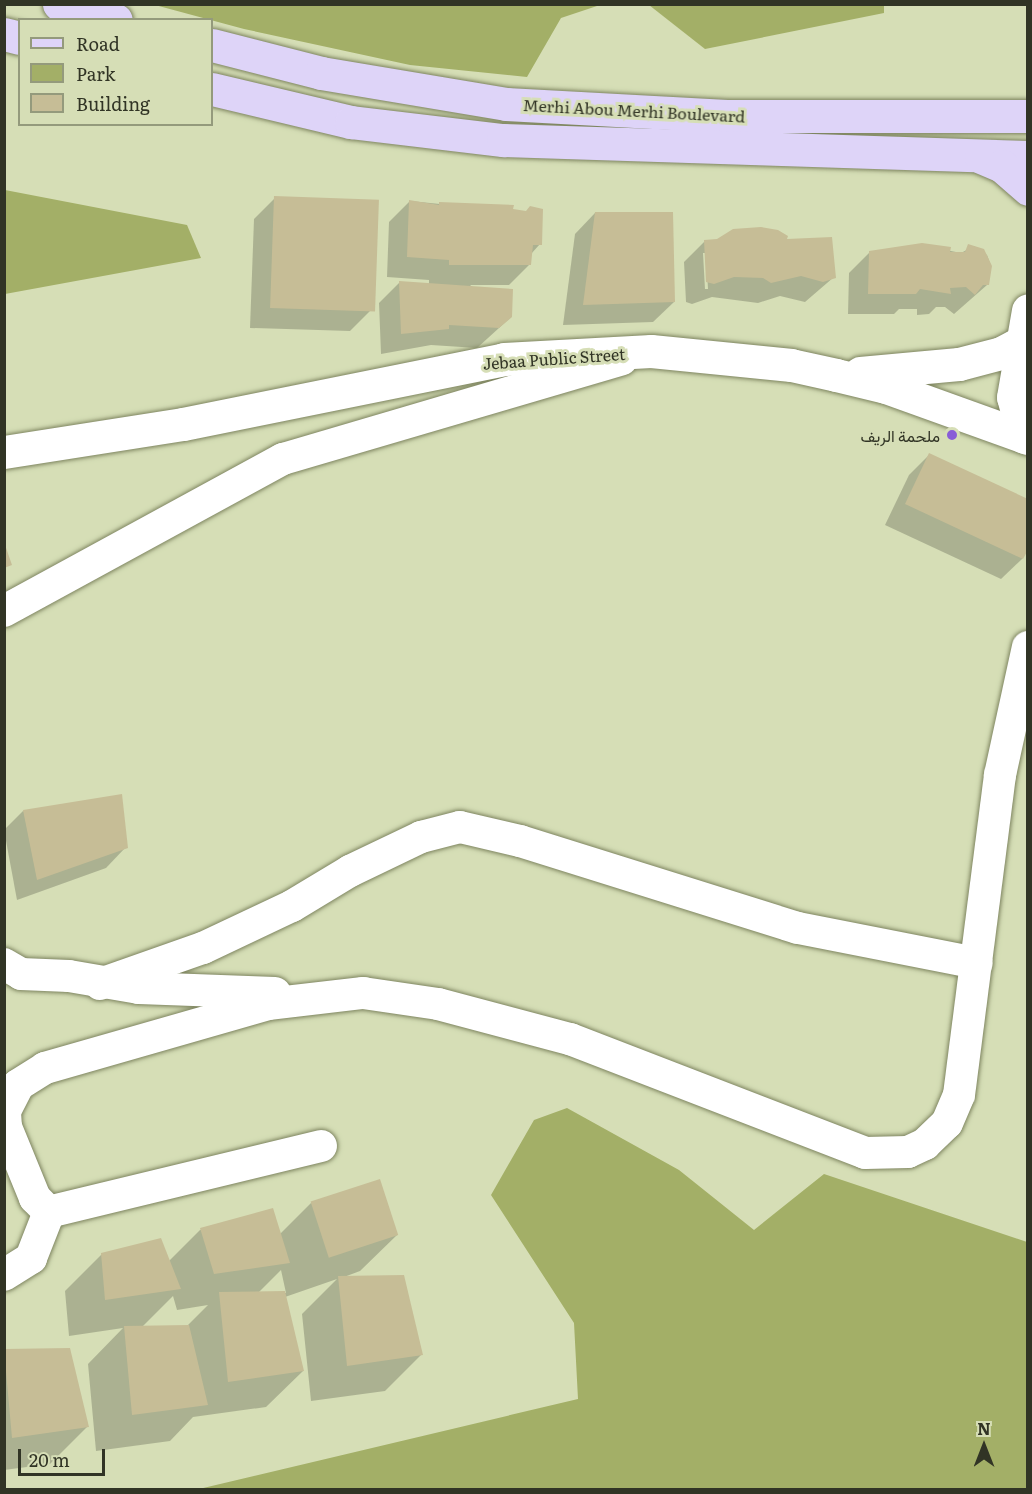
<!DOCTYPE html>
<meta charset="utf-8">
<style>
body{margin:0}
#map{position:relative;width:1032px;height:1494px;overflow:hidden;background:#d6deb6;font-family:Literata,Vazirmatn,serif}
div>[style]{position:absolute}
.green>*{inset:0;background:#a3af67}
.shadow>*{inset:0;background:#0003}
.building>*{inset:0;background:#c6bd96;transform-origin:0 0}
.roads{filter:drop-shadow(0 0 2px #7e8560) drop-shadow(0 0 2px #7e8560)}
.street>*{height:32px;margin:-16px;padding:0 16px;transform-origin:16px;border-radius:16px;background:#fff}
.secondary>*{height:33px;margin:-16.5px;padding:0 16.5px;transform-origin:16.5px;border-radius:16.5px;background:#fff}
.primary>*{height:33px;margin:-16.5px;padding:0 16.5px;transform-origin:16.5px;border-radius:16.5px;background:#ded4f8}
.dots>*{width:16px;height:16px;translate:-50% -50%;box-sizing:border-box;border:3px solid #d6deb6;border-radius:50%}
span{translate:-50% -50%;white-space:nowrap;text-align:center;line-height:1.15;-webkit-text-stroke:6px #d6deb6;paint-order:stroke}
.street-label{font-size:16px;color:#313425}
.poi-label{font-size:16px;color:#313425}
.right{translate:-100% -50%;text-align:right}
.frame{position:absolute;inset:0;border:6px solid #313425;pointer-events:none}
.legend{position:absolute;left:18px;top:18px;width:195px;height:108px;box-sizing:border-box;background:#d6deb6;border:2px solid #949a7c;margin:0;padding:8px 10px;list-style:none;font-size:18px;color:#313425}
.legend li{display:flex;align-items:center;gap:12px;height:30px}
.legend b{width:30px;border:2px solid #949a7c}
.north{position:absolute;left:954px;top:1416px;width:60px;height:60px;-webkit-text-stroke:4px #d6deb6;paint-order:stroke;rotate:0deg;font-size:16px;font-weight:700;line-height:24px;text-align:center;color:#313425}
.north::after{content:'';display:block;margin:auto;width:21px;height:27px;background:#313425;clip-path:polygon(50% 0,100% 100%,50% 72%,0 100%)}
.scale{position:absolute;left:18px;top:1449px;width:87px;height:27px;box-sizing:border-box;border:3px solid #313425;border-top:0;padding-left:8px;font-size:18px;line-height:21px;white-space:nowrap;color:#313425;-webkit-text-stroke:4px #d6deb6;paint-order:stroke}
</style>
<div id="map">
<div class="green">
<div style="clip-path:polygon(155px 5px,600px 4px,600px 5px,561px 18px,527px 77px,410px 65px,244px 29px)"></div>
<div style="clip-path:polygon(649px 5px,884px 4px,884px 13px,705px 49px)"></div>
<div style="clip-path:polygon(5px 190px,187px 225px,201px 258px,5px 294px)"></div>
<div style="clip-path:polygon(567px 1108px,679px 1170px,754px 1230px,824px 1174px,1027px 1242px,1027px 1489px,199px 1489px,578px 1399px,574px 1323px,491px 1195px,534px 1120px)"></div>
</div>
<div class="shadow">
<div style="clip-path:polygon(275px 198px,371px 310px,350px 331px,250px 328px,254px 219px)"></div>
<div style="clip-path:polygon(410px 201px,510px 211px,540px 244px,531px 254px,530px 264px,509px 285px,470px 285px,511px 317px,477px 348px,431px 345px,381px 354px,379px 303px,400px 282px,429px 285px,429px 280px,387px 277px,389px 222px)"></div>
<div style="clip-path:polygon(595px 213px,674px 302px,653px 322px,563px 325px,575px 234px)"></div>
<div style="clip-path:polygon(evenodd,705px 241px,785px 241px,834px 277px,805px 302px,780px 296px,758px 303px,712px 297px,692px 304px,686px 302px,684px 262px,705px 241px,703px 253px,706px 253px,708px 289px,705px 289px,703px 253px)"></div>
<div style="clip-path:polygon(921px 245px,961px 253px,974px 246px,987px 255px,991px 266px,987px 285px,954px 314px,945px 307px,936px 307px,929px 314px,917px 315px,917px 309px,899px 309px,894px 314px,848px 314px,849px 273px,870px 252px)"></div>
<div style="clip-path:polygon(929px 455px,1028px 547px,1022px 559px,1001px 579px,885px 525px,909px 475px)"></div>
<div style="clip-path:polygon(23px 811px,126px 847px,106px 868px,17px 900px,4px 830px)"></div>
<div style="clip-path:polygon(evenodd,311px 1203px,397px 1235px,360px 1271px,344px 1277px,421px 1355px,385px 1391px,311px 1401px,302px 1314px,337px 1279px,285px 1297px,303px 1371px,266px 1407px,193px 1417px,170px 1441px,96px 1451px,88px 1364px,123px 1328px,69px 1336px,65px 1291px,102px 1254px,169px 1261px,200px 1230px,272px 1210px,280px 1234px,311px 1203px,281px 1270px,286px 1293px,258px 1293px,281px 1270px,311px 1203px,173px 1296px,177px 1310px,208px 1305px,187px 1326px,142px 1327px,173px 1296px)"></div>
<div style="clip-path:polygon(4px 1350px,87px 1427px,50px 1464px,4px 1470px)"></div>
</div>
<div class="building">
<div style="left:274px;top:196px;width:105px;height:112px;rotate:2deg"></div>
<div style="clip-path:polygon(409px 200px,439px 205px,439px 202px,514px 205px,513px 209px,526px 211px,530px 206px,543px 209px,542px 245px,533px 245px,531px 265px,449px 265px,449px 260px,407px 257px)"></div>
<div style="clip-path:polygon(595px 212px,673px 212px,675px 302px,583px 305px)"></div>
<div style="clip-path:polygon(761px 227px,778px 230px,788px 236px,787px 239px,832px 237px,836px 278px,823px 282px,801px 276px,771px 283px,763px 278px,734px 277px,714px 284px,706px 282px,704px 240px,717px 239px,733px 229px)"></div>
<div style="clip-path:polygon(922px 243px,951px 247px,950px 252px,965px 252px,968px 244px,984px 249px,992px 266px,989px 285px,983px 285px,975px 295px,966px 287px,950px 288px,951px 294px,920px 289px,916px 294px,868px 294px,869px 251px)"></div>
<div style="clip-path:polygon(399px 281px,513px 289px,512px 317px,499px 328px,449px 325px,449px 329px,401px 334px)"></div>
<div style="clip-path:polygon(929px 453px,1028px 499px,1028px 550px,1023px 559px,905px 504px)"></div>
<div style="clip-path:polygon(4px 542px,12px 565px,4px 568px)"></div>
<div style="clip-path:polygon(122px 794px,128px 848px,37px 880px,23px 810px)"></div>
<div style="left:380px;top:1179px;width:59px;height:73px;rotate:72deg"></div>
<div style="clip-path:polygon(273px 1208px,290px 1263px,214px 1274px,200px 1228px)"></div>
<div style="clip-path:polygon(161px 1238px,181px 1289px,105px 1300px,101px 1253px)"></div>
<div style="clip-path:polygon(404px 1275px,423px 1355px,347px 1366px,338px 1276px)"></div>
<div style="clip-path:polygon(285px 1291px,304px 1371px,228px 1382px,219px 1292px)"></div>
<div style="clip-path:polygon(189px 1325px,208px 1405px,132px 1415px,124px 1326px)"></div>
<div style="clip-path:polygon(70px 1348px,89px 1427px,12px 1438px,4px 1349px)"></div>
</div>
<div class="roads">
<div class="street">
<div style="left:4px;top:611px;width:318px;rotate:-28.6deg"></div>
<div style="left:283px;top:459px;width:353px;rotate:-16.4deg"></div>
<div style="left:4px;top:964px;width:20px;rotate:30deg"></div>
<div style="left:21px;top:974px;width:48px;rotate:2.4deg"></div>
<div style="left:69px;top:976px;width:71px;rotate:9.7deg"></div>
<div style="left:139px;top:988px;width:136px;rotate:2.1deg"></div>
<div style="left:100px;top:984px;width:109px;rotate:-19.3deg"></div>
<div style="left:203px;top:948px;width:98px;rotate:-25.3deg"></div>
<div style="left:292px;top:906px;width:68px;rotate:-31.1deg"></div>
<div style="left:350px;top:871px;width:79px;rotate:-25.6deg"></div>
<div style="left:421px;top:837px;width:40px;rotate:-14.4deg"></div>
<div style="left:460px;top:827px;width:62px;rotate:13.1deg"></div>
<div style="left:520px;top:841px;width:291px;rotate:17.4deg"></div>
<div style="left:798px;top:928px;width:182px;rotate:11.1deg"></div>
<div style="left:321px;top:1146px;width:280px;rotate:166.4deg"></div>
<div style="left:49px;top:1212px;width:20px;rotate:-135deg"></div>
<div style="left:35px;top:1198px;width:77px;rotate:-112.2deg"></div>
<div style="left:6px;top:1127px;width:16px;rotate:-94deg"></div>
<div style="left:5px;top:1111px;width:29px;rotate:-63deg"></div>
<div style="left:18px;top:1085px;width:32px;rotate:-32deg"></div>
<div style="left:45px;top:1068px;width:232px;rotate:-16deg"></div>
<div style="left:268px;top:1004px;width:96px;rotate:-6.6deg"></div>
<div style="left:363px;top:993px;width:76px;rotate:8.3deg"></div>
<div style="left:438px;top:1004px;width:137px;rotate:14.9deg"></div>
<div style="left:570px;top:1039px;width:316px;rotate:21.1deg"></div>
<div style="left:865px;top:1153px;width:43px;rotate:-1.3deg"></div>
<div style="left:908px;top:1152px;width:19px;rotate:-25deg"></div>
<div style="left:925px;top:1144px;width:30px;rotate:-44deg"></div>
<div style="left:947px;top:1123px;width:30px;rotate:-67deg"></div>
<div style="left:959px;top:1095px;width:323px;rotate:-82.7deg"></div>
<div style="left:1000px;top:775px;width:131px;rotate:-77.7deg"></div>
<div style="left:4px;top:1275px;width:32px;rotate:-32deg"></div>
<div style="left:31px;top:1258px;width:49px;rotate:-68.6deg"></div>
</div>
<div class="secondary">
<div style="left:860px;top:373px;width:99px;rotate:-5.2deg"></div>
<div style="left:959px;top:364px;width:43px;rotate:-14.7deg"></div>
<div style="left:1001px;top:353px;width:24px;rotate:-28deg"></div>
<div style="left:1024px;top:437px;width:41px;rotate:-105.4deg"></div>
<div style="left:1013px;top:397px;width:88px;rotate:-80.2deg"></div>
<div style="left:4px;top:452px;width:181px;rotate:-8.9deg"></div>
<div style="left:183px;top:424px;width:328px;rotate:-11.4deg"></div>
<div style="left:504px;top:359px;width:147px;rotate:-3.1deg"></div>
<div style="left:651px;top:351px;width:141px;rotate:5.7deg"></div>
<div style="left:791px;top:365px;width:46px;rotate:12.5deg"></div>
<div style="left:836px;top:375px;width:51px;rotate:13.5deg"></div>
<div style="left:886px;top:387px;width:151px;rotate:19.8deg"></div>
</div>
<div class="primary">
<div style="left:59px;top:4px;width:59px;rotate:15.7deg"></div>
<div style="left:4px;top:34px;width:16px;rotate:14deg"></div>
<div style="left:212px;top:45px;width:113px;rotate:14.4deg"></div>
<div style="left:321px;top:73px;width:188px;rotate:9.5deg"></div>
<div style="left:506px;top:104px;width:221px;rotate:3.1deg"></div>
<div style="left:727px;top:116px;width:301px"></div>
<div style="left:212px;top:89px;width:143px;rotate:13.4deg"></div>
<div style="left:351px;top:122px;width:153px;rotate:6.8deg"></div>
<div style="left:503px;top:140px;width:525px;rotate:1.85deg"></div>
<div style="left:981px;top:157px;width:23px;rotate:23deg"></div>
<div style="left:1002px;top:166px;width:35px;rotate:41deg"></div>
</div>
</div>
<div class="dots">
<div style="left:952px;top:435px;background:#885dd7"></div>
</div>
<div class="street-label">
<span style="left:634px;top:110px;rotate:3deg">Merhi Abou Merhi Boulevard</span>
<span style="left:554px;top:358px;rotate:-4deg">Jebaa Public Street</span>
</div>
<div class="poi-label">
<span class="right" style="left:940px;top:435px">ملحمة الريف</span>
</div>
<div class="frame"></div>
<ul class="legend">
<li><b style="height:8px;background:#ded4f8"></b>Road</li>
<li><b style="height:16px;background:#a3af67"></b>Park</li>
<li><b style="height:16px;background:#c6bd96"></b>Building</li>
</ul>
<div class="north">N</div>
<div class="scale">20 m</div>
</div>
